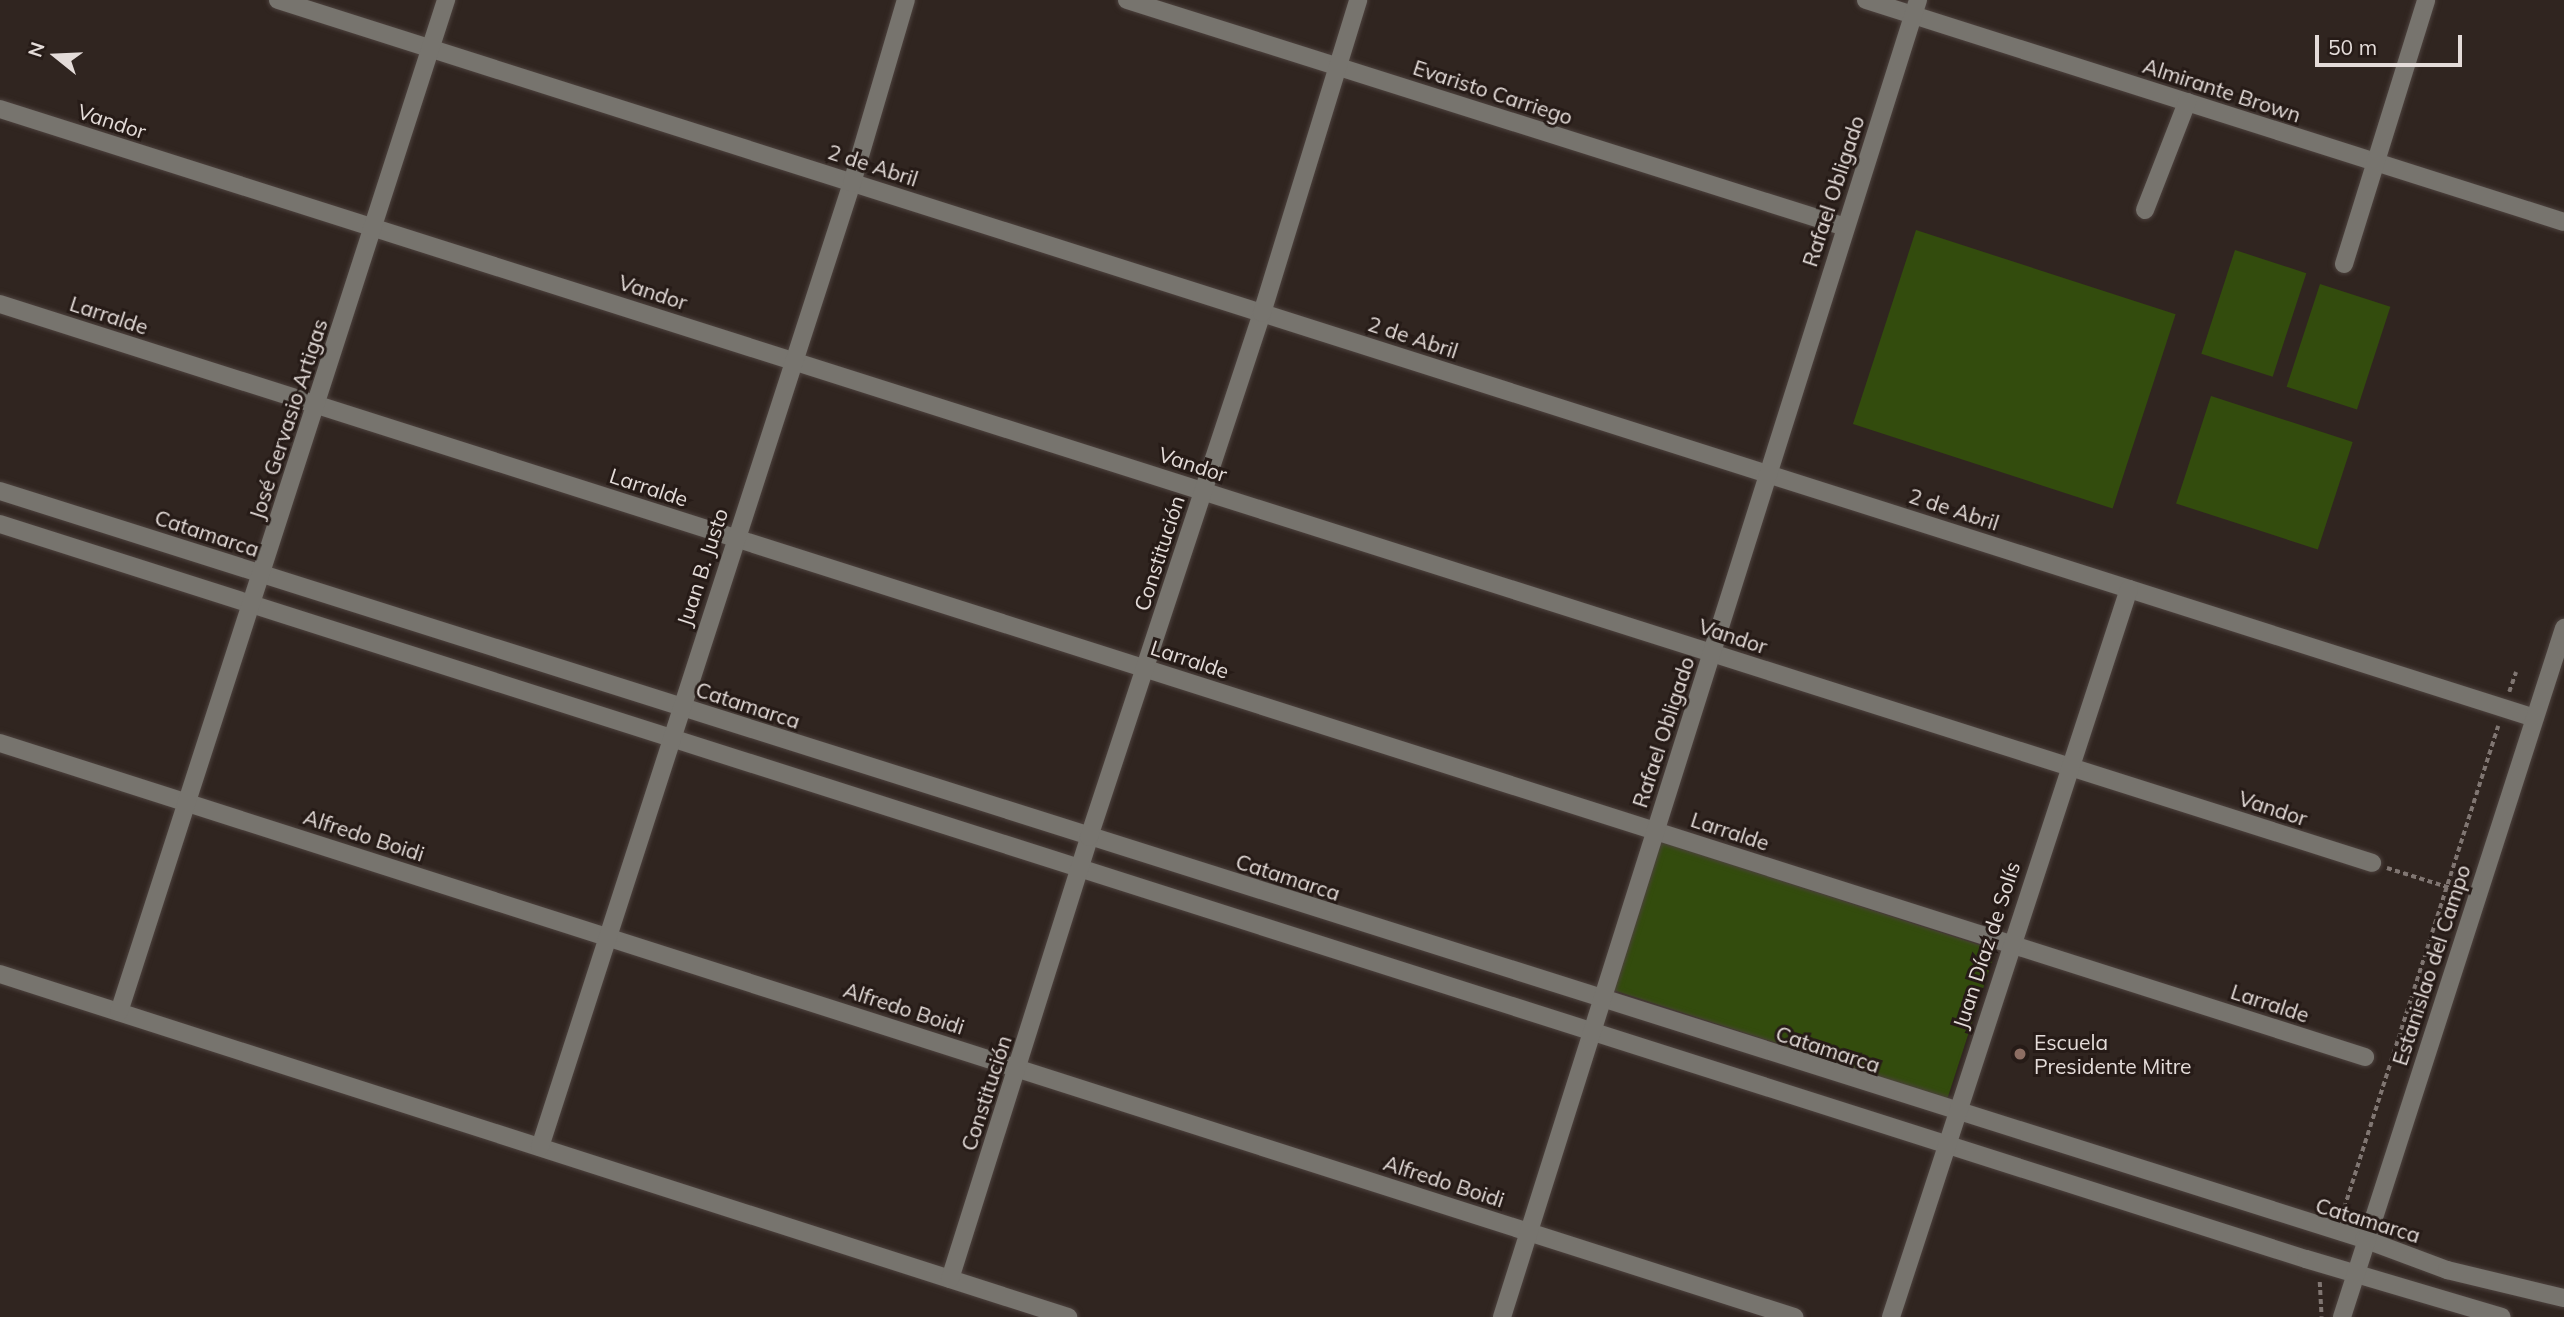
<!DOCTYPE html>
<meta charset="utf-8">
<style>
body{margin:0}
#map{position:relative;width:2564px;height:1317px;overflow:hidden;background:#302520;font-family:Mulish,sans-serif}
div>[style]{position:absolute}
.green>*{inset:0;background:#334c0d;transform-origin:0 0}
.path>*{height:3.5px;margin-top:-1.75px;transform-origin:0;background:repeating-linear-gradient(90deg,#807672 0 5px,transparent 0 8.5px)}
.roads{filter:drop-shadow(0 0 2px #4d423e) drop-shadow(0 0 2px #4d423e)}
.minor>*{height:18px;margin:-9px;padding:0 9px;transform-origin:9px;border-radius:9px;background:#77746e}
.dots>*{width:19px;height:19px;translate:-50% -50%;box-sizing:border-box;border:4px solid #261b17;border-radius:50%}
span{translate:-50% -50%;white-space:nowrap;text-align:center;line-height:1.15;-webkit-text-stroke:6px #261b17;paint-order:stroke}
.street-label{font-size:21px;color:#e4dcd9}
.poi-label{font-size:21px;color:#e4dcd9}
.left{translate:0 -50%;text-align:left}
.north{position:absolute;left:21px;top:21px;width:70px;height:70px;-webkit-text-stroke:5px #261b17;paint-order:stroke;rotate:288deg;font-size:19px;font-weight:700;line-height:28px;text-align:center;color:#e4dcd9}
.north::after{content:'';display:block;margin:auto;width:24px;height:32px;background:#e4dcd9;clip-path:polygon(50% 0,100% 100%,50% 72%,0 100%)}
.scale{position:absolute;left:2315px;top:35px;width:147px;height:32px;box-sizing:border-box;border:4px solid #e4dcd9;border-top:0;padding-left:9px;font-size:21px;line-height:24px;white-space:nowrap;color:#e4dcd9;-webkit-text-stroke:5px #261b17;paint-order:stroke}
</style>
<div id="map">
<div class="green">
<div style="left:1916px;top:230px;width:273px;height:204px;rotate:18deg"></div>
<div style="left:2235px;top:250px;width:75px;height:109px;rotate:18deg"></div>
<div style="left:2320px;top:284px;width:74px;height:108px;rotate:18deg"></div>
<div style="left:2211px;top:396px;width:149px;height:113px;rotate:18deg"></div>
<div style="left:1656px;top:840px;width:357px;height:156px;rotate:18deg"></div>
</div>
<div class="path">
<div style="left:2509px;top:692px;width:21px;rotate:-71deg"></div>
<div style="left:2387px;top:868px;width:77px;rotate:17.5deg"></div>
<div style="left:2338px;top:1213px;width:8px;rotate:-40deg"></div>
<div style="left:2344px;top:1208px;width:506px;rotate:-72.28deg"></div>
<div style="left:2320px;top:1282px;width:35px;rotate:87deg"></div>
</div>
<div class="roads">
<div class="minor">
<div style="left:278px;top:0;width:2368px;rotate:17.65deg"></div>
<div style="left:1127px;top:0;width:753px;rotate:17.54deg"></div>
<div style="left:1866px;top:0;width:732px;rotate:17.64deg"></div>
<div style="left:0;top:109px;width:2489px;rotate:17.63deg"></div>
<div style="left:2145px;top:210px;width:116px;rotate:-68.7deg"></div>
<div style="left:2344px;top:264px;width:276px;rotate:-72.7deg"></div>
<div style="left:0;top:304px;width:2482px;rotate:17.66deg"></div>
<div style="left:0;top:491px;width:2480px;rotate:17.56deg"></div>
<div style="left:2364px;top:1239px;width:89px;rotate:20.5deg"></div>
<div style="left:2447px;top:1270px;width:120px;rotate:13.5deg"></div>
<div style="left:0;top:524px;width:2420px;rotate:17.68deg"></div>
<div style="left:2306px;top:1259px;width:204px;rotate:16.5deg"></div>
<div style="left:0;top:743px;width:1884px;rotate:17.74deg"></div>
<div style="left:0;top:974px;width:1122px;rotate:17.8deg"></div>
<div style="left:119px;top:1012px;width:1064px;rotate:-72.09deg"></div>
<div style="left:540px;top:1147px;width:1013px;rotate:-72.07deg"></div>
<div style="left:852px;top:183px;width:191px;rotate:-73.6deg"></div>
<div style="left:950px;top:1279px;width:463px;rotate:-72.5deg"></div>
<div style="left:1089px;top:837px;width:552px;rotate:-71.73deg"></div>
<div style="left:1262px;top:313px;width:327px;rotate:-72.9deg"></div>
<div style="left:1502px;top:1317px;width:1381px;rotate:-72.47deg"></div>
<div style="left:1891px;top:1317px;width:766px;rotate:-71.9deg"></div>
<div style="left:2342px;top:1317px;width:724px;rotate:-72.14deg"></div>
</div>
</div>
<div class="dots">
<div style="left:2020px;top:1054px;background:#8d6e63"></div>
</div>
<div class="street-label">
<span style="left:2222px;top:90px;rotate:18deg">Almirante Brown</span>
<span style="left:1493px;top:92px;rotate:18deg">Evaristo Carriego</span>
<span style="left:112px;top:121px;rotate:18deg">Vandor</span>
<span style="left:873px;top:165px;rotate:18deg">2 de Abril</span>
<span style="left:1833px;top:191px;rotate:-72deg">Rafael Obligado</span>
<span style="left:653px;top:292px;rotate:18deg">Vandor</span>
<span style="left:109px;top:315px;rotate:18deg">Larralde</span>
<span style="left:1413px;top:337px;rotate:18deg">2 de Abril</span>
<span style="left:288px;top:419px;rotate:-72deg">José Gervasio Artigas</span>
<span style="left:1193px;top:464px;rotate:18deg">Vandor</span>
<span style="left:649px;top:487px;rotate:18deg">Larralde</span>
<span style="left:1954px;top:509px;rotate:18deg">2 de Abril</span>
<span style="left:207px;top:533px;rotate:18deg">Catamarca</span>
<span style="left:1159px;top:553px;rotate:-72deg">Constitución</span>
<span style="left:702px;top:567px;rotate:-72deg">Juan B. Justo</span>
<span style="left:1733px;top:636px;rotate:18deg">Vandor</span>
<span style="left:1190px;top:659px;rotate:18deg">Larralde</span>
<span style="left:748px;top:705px;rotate:18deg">Catamarca</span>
<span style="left:1663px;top:732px;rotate:-72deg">Rafael Obligado</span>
<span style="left:2273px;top:808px;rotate:18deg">Vandor</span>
<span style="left:1730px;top:831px;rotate:18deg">Larralde</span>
<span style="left:364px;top:835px;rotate:18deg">Alfredo Boidi</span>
<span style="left:1288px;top:877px;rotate:18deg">Catamarca</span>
<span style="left:1986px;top:945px;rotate:-72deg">Juan Díaz de Solís</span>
<span style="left:2431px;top:965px;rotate:-72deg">Estanislao del Campo</span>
<span style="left:2270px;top:1003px;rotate:18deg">Larralde</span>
<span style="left:904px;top:1008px;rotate:18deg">Alfredo Boidi</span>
<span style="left:1828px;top:1049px;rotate:18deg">Catamarca</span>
<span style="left:986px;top:1093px;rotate:-72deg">Constitución</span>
<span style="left:1444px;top:1181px;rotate:18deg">Alfredo Boidi</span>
<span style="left:2368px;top:1220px;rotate:17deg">Catamarca</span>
</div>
<div class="poi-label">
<span class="left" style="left:2034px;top:1054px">Escuela<br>Presidente Mitre</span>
</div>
<div class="north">N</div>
<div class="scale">50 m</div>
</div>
